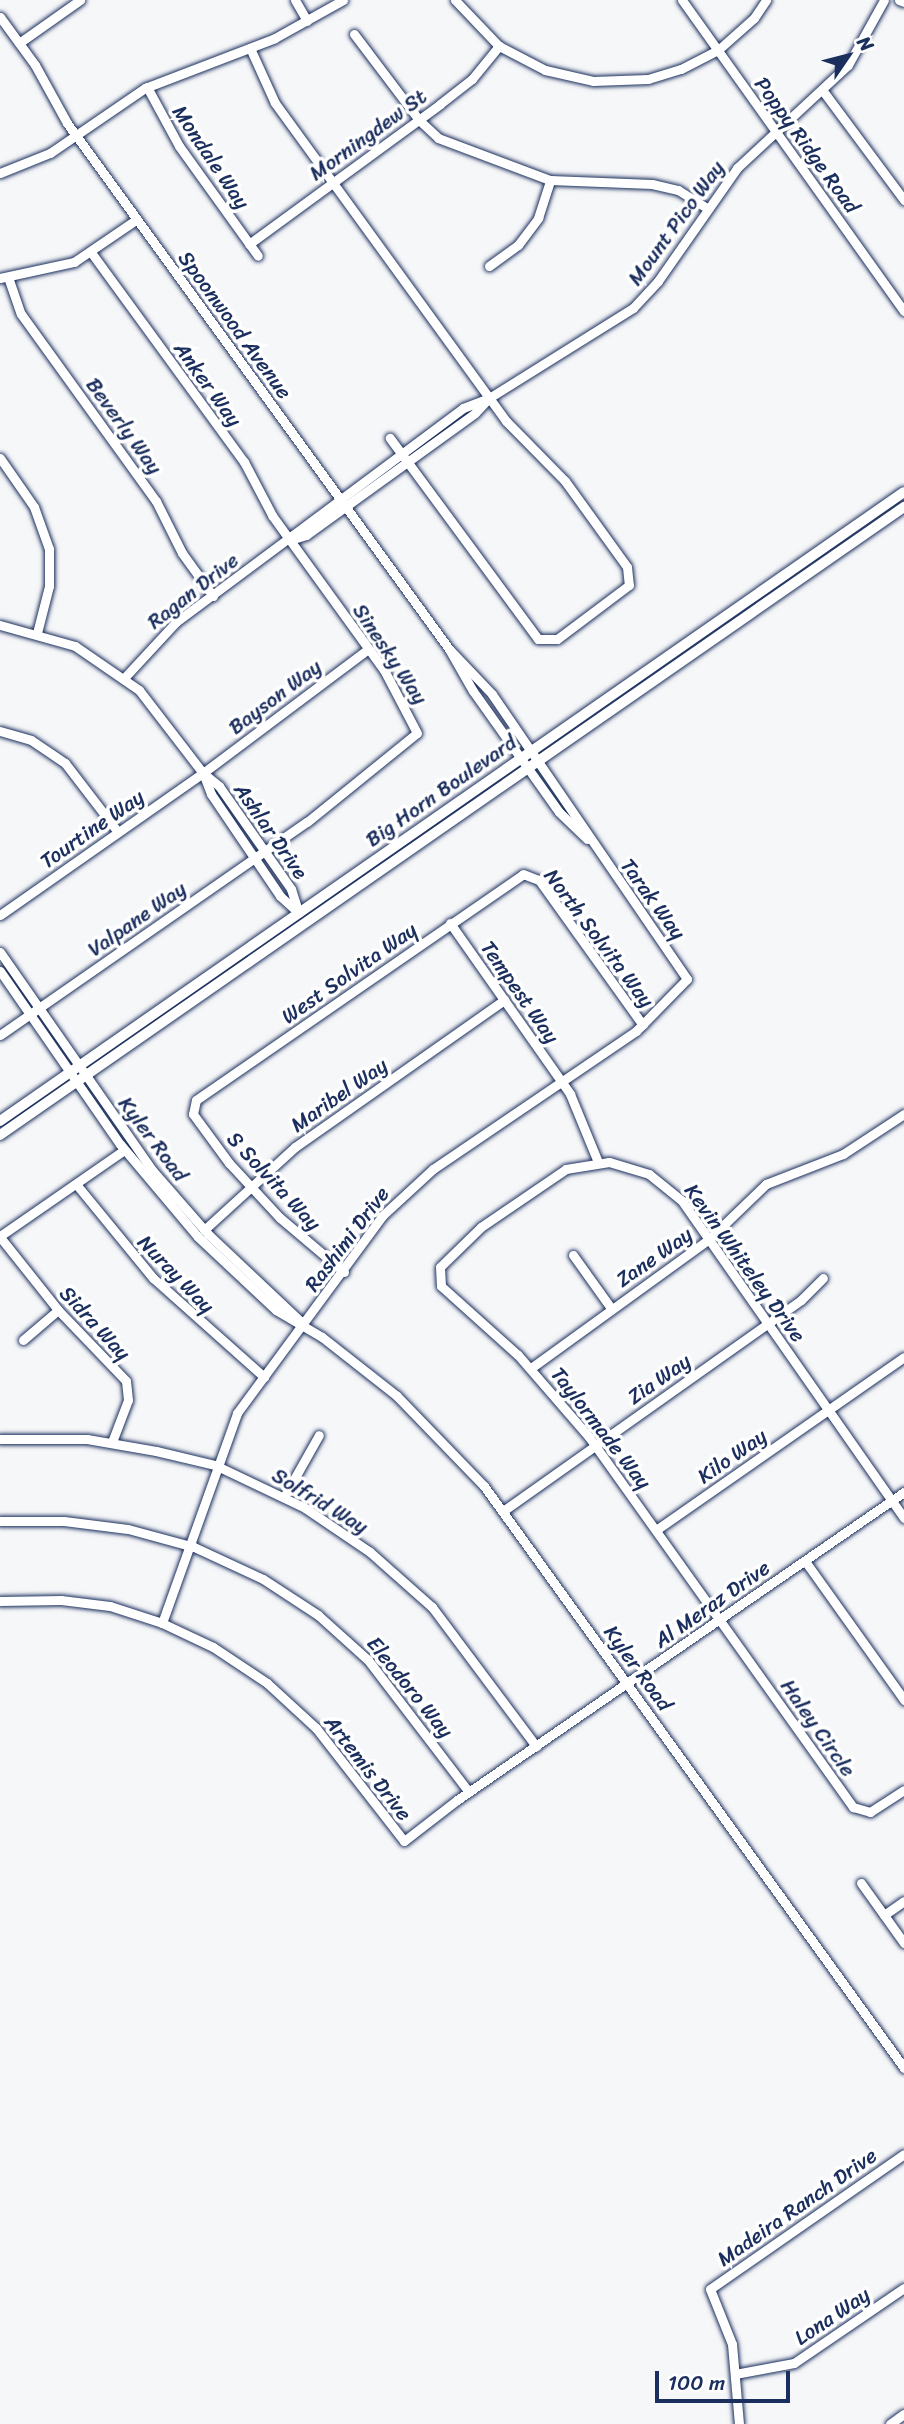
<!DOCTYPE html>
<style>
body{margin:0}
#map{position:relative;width:904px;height:2424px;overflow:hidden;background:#f6f7f9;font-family:Sriracha,sans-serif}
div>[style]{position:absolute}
.roads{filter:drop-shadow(0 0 2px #1b2f5e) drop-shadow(0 0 2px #1b2f5e)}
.minor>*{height:9px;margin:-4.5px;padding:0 4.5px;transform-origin:4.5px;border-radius:4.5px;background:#fff}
.major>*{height:10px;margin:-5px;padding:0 5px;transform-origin:5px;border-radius:5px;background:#fff}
span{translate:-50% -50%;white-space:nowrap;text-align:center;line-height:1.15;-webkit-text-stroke:7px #fff;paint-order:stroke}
.street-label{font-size:21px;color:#1b2f5e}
.north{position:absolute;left:813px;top:21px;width:70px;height:70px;-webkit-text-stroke:5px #fff;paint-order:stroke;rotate:55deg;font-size:19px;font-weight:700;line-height:28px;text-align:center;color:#1b2f5e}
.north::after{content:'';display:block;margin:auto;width:24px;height:32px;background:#1b2f5e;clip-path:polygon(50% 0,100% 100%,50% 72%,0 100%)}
.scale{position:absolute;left:655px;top:2371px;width:135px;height:32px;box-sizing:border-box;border:4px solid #1b2f5e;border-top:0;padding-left:9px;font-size:21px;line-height:24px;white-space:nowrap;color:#1b2f5e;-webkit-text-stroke:5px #fff;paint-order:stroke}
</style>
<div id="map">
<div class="roads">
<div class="minor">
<div style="left:295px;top:0;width:24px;rotate:60deg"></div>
<div style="left:455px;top:0;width:64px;rotate:46.3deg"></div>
<div style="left:499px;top:46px;width:52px;rotate:27.6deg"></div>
<div style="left:545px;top:70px;width:49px;rotate:12.9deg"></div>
<div style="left:593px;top:81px;width:55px;rotate:-2.1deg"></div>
<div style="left:648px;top:79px;width:34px;rotate:-17deg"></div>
<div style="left:681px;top:69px;width:42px;rotate:-27.2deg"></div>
<div style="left:718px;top:50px;width:48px;rotate:-41.6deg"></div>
<div style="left:754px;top:18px;width:22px;rotate:-56deg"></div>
<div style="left:682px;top:0;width:382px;rotate:54.5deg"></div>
<div style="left:899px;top:0;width:5px;rotate:22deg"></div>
<div style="left:0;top:17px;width:59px;rotate:53.9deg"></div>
<div style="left:35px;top:65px;width:66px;rotate:61.1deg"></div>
<div style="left:67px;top:123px;width:650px;rotate:54.01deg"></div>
<div style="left:449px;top:649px;width:48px;rotate:60.3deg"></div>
<div style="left:473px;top:691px;width:148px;rotate:54.6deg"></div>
<div style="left:559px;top:812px;width:39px;rotate:44deg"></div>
<div style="left:354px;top:34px;width:108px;rotate:52.9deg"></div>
<div style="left:419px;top:120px;width:26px;rotate:43deg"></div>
<div style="left:438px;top:138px;width:120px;rotate:20.6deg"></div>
<div style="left:550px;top:180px;width:102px;rotate:2.2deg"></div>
<div style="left:652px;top:184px;width:27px;rotate:13deg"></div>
<div style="left:678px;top:190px;width:34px;rotate:32deg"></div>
<div style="left:19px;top:43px;width:75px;rotate:-35.2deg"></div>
<div style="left:250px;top:48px;width:60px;rotate:65.6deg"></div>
<div style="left:275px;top:103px;width:393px;rotate:54deg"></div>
<div style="left:506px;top:421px;width:84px;rotate:45.5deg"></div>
<div style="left:565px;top:481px;width:106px;rotate:54.2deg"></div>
<div style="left:627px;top:567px;width:18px;rotate:84deg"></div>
<div style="left:629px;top:585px;width:90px;rotate:143.1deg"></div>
<div style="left:557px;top:639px;width:19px;rotate:180deg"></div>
<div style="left:538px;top:639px;width:250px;rotate:-126.4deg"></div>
<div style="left:147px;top:87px;width:67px;rotate:61.5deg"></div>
<div style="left:179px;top:146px;width:135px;rotate:54.3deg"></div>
<div style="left:823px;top:91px;width:136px;rotate:53.4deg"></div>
<div style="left:0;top:173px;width:54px;rotate:-21.8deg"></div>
<div style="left:50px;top:153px;width:115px;rotate:-34.4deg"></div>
<div style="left:145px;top:88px;width:139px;rotate:-21deg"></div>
<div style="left:275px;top:38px;width:78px;rotate:-29.2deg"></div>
<div style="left:249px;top:244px;width:237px;rotate:-36.2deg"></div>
<div style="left:440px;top:104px;width:41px;rotate:-38deg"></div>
<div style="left:472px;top:79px;width:43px;rotate:-50.7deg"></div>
<div style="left:489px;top:266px;width:36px;rotate:-36deg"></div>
<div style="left:518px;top:245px;width:34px;rotate:-53deg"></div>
<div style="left:538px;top:218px;width:40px;rotate:-72deg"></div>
<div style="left:8px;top:277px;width:39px;rotate:71deg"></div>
<div style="left:21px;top:314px;width:231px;rotate:54.2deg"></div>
<div style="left:156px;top:501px;width:58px;rotate:63.4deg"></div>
<div style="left:182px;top:553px;width:53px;rotate:54.2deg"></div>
<div style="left:0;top:278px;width:76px;rotate:-12.2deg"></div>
<div style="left:74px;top:262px;width:76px;rotate:-34.3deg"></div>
<div style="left:0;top:458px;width:60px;rotate:55.2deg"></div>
<div style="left:34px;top:507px;width:45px;rotate:70.3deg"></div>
<div style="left:49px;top:549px;width:37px;rotate:90deg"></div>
<div style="left:49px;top:586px;width:49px;rotate:104.3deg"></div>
<div style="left:290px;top:540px;width:17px;rotate:-17deg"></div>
<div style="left:306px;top:535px;width:208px;rotate:-35.8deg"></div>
<div style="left:475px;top:413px;width:21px;rotate:-47deg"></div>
<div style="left:489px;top:398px;width:170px;rotate:-32deg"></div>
<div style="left:633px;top:308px;width:37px;rotate:-47deg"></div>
<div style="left:658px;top:281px;width:138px;rotate:-55deg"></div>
<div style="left:737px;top:168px;width:151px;rotate:-42.9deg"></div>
<div style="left:848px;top:65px;width:74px;rotate:-61deg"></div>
<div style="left:0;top:625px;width:78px;rotate:15.6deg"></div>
<div style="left:75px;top:646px;width:78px;rotate:34.5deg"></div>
<div style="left:139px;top:690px;width:105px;rotate:52.4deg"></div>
<div style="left:203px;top:773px;width:22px;rotate:69deg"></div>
<div style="left:211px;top:794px;width:123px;rotate:55.9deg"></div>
<div style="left:280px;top:896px;width:25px;rotate:42deg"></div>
<div style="left:125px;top:677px;width:75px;rotate:-47.2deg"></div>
<div style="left:176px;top:622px;width:358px;rotate:-36.7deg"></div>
<div style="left:463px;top:408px;width:28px;rotate:-21deg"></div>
<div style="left:0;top:731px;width:32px;rotate:16deg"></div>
<div style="left:31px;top:740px;width:41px;rotate:34.1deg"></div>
<div style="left:65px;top:763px;width:87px;rotate:52.5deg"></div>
<div style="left:203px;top:773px;width:21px;rotate:39deg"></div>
<div style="left:219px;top:786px;width:126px;rotate:55deg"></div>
<div style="left:291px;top:889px;width:25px;rotate:72deg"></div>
<div style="left:0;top:915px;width:248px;rotate:-35deg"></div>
<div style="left:203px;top:773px;width:206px;rotate:-36.9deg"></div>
<div style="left:450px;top:923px;width:209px;rotate:54.9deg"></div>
<div style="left:570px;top:1094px;width:74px;rotate:67.6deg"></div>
<div style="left:0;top:952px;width:267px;rotate:55.1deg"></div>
<div style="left:153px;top:1171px;width:84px;rotate:48.9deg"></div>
<div style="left:208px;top:1234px;width:127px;rotate:43.4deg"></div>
<div style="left:0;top:971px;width:211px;rotate:55.3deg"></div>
<div style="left:120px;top:1144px;width:121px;rotate:50deg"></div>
<div style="left:198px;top:1237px;width:107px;rotate:43.1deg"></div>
<div style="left:276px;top:1310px;width:53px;rotate:30.4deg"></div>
<div style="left:322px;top:1337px;width:95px;rotate:38.2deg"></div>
<div style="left:397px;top:1396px;width:125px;rotate:46deg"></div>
<div style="left:484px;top:1486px;width:718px;rotate:54.18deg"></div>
<div style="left:0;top:1035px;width:374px;rotate:-34.8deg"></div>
<div style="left:307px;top:822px;width:141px;rotate:-39deg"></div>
<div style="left:417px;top:733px;width:71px;rotate:-117.6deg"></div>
<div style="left:384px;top:670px;width:191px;rotate:-125.9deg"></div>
<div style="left:272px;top:515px;width:60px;rotate:-117.8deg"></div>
<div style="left:244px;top:462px;width:260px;rotate:-126.1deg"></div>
<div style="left:76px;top:1184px;width:122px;rotate:50.7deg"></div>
<div style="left:153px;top:1278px;width:149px;rotate:41.7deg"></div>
<div style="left:204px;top:1230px;width:123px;rotate:-42.4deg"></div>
<div style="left:295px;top:1147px;width:256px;rotate:-35.1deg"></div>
<div style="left:0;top:1236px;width:151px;rotate:-34.7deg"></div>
<div style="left:0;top:1237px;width:93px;rotate:51.5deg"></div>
<div style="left:58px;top:1310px;width:98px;rotate:46.2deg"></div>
<div style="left:126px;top:1381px;width:19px;rotate:84deg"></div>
<div style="left:128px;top:1400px;width:45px;rotate:110.9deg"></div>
<div style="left:573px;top:1255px;width:65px;rotate:54.4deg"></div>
<div style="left:344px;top:1272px;width:84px;rotate:-139.8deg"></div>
<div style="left:280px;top:1218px;width:75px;rotate:-132.8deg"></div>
<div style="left:229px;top:1163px;width:61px;rotate:-126.3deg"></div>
<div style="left:193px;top:1114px;width:14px;rotate:-78deg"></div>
<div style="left:196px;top:1100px;width:397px;rotate:-34.6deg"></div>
<div style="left:523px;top:874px;width:17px;rotate:21deg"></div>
<div style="left:539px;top:880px;width:178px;rotate:54.4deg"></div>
<div style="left:23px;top:1340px;width:46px;rotate:-40.6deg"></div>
<div style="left:531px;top:1368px;width:218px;rotate:-35.9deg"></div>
<div style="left:708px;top:1240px;width:81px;rotate:-44deg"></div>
<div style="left:766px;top:1184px;width:83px;rotate:-21.3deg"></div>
<div style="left:843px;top:1154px;width:73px;rotate:-33.3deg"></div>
<div style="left:0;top:1439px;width:87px"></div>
<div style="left:87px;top:1439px;width:70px;rotate:9.9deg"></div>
<div style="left:156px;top:1451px;width:61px;rotate:13.3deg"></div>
<div style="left:215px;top:1465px;width:100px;rotate:25.5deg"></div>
<div style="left:305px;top:1508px;width:78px;rotate:34.1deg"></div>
<div style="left:370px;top:1552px;width:83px;rotate:41.6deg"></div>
<div style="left:432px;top:1607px;width:174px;rotate:53.2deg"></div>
<div style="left:284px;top:1497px;width:71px;rotate:-60.6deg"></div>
<div style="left:503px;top:1511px;width:365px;rotate:-35.3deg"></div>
<div style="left:801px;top:1300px;width:31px;rotate:-45deg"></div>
<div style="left:904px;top:1518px;width:388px;rotate:-125deg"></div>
<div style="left:681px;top:1200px;width:41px;rotate:-140.9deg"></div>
<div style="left:649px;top:1174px;width:42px;rotate:-163.3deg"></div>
<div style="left:609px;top:1162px;width:44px;rotate:170.8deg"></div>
<div style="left:566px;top:1169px;width:103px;rotate:145.7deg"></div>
<div style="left:481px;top:1227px;width:57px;rotate:135.7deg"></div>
<div style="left:440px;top:1267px;width:19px;rotate:87deg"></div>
<div style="left:441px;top:1286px;width:103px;rotate:41.9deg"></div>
<div style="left:518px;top:1355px;width:108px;rotate:49.1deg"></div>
<div style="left:589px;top:1437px;width:455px;rotate:54.5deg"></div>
<div style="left:853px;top:1807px;width:18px;rotate:16deg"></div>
<div style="left:870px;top:1812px;width:40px;rotate:-32.9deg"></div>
<div style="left:0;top:1521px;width:64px"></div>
<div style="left:64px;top:1521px;width:64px;rotate:7.1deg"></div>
<div style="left:128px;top:1529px;width:68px;rotate:15.3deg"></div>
<div style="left:194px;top:1547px;width:76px;rotate:24.9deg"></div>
<div style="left:263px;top:1579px;width:66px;rotate:33.2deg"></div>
<div style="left:318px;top:1615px;width:67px;rotate:42deg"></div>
<div style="left:368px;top:1660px;width:166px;rotate:52.6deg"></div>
<div style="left:656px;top:1530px;width:302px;rotate:-34.9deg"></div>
<div style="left:805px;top:1561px;width:171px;rotate:54.5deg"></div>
<div style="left:0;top:1601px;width:61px;rotate:-0.9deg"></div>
<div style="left:61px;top:1600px;width:49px;rotate:7deg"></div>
<div style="left:110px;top:1606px;width:55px;rotate:18.1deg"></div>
<div style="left:162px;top:1623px;width:56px;rotate:25.2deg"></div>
<div style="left:213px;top:1647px;width:65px;rotate:33.7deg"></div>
<div style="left:267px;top:1683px;width:67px;rotate:42.6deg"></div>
<div style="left:316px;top:1728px;width:143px;rotate:52.1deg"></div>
<div style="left:404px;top:1841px;width:67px;rotate:-37.7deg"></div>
<div style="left:457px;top:1800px;width:543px;rotate:-34.57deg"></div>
<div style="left:162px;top:1623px;width:223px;rotate:-70.3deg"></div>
<div style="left:237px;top:1413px;width:245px;rotate:-53.6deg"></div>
<div style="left:382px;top:1216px;width:69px;rotate:-42.7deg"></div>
<div style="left:433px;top:1169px;width:245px;rotate:-34.2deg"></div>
<div style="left:636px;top:1031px;width:73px;rotate:-45.6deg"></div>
<div style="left:687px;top:979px;width:345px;rotate:-124.4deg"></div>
<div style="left:492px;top:694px;width:62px;rotate:-133.7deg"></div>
<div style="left:861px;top:1883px;width:74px;rotate:54.4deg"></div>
<div style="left:884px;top:1915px;width:24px;rotate:-35deg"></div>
<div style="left:735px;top:2374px;width:60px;rotate:-10.6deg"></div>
<div style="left:794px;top:2363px;width:133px;rotate:-34.3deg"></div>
<div style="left:739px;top:2424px;width:80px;rotate:-95deg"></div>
<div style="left:732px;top:2344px;width:59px;rotate:-111.8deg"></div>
<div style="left:710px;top:2289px;width:236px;rotate:-34.8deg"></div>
<div style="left:890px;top:2424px;width:17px;rotate:-36deg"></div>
</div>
<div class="major">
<div style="left:0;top:1121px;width:1101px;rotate:-34.83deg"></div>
<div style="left:0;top:1135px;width:1101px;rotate:-34.79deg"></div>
</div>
</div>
<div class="street-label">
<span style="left:368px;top:135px;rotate:-36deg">Morningdew St</span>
<span style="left:807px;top:145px;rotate:54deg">Poppy Ridge Road</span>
<span style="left:211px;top:157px;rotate:56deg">Mondale Way</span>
<span style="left:676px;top:223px;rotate:-54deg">Mount Pico Way</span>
<span style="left:235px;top:325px;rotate:54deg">Spoonwood Avenue</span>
<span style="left:208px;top:384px;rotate:54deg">Anker Way</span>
<span style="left:124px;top:426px;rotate:54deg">Beverly Way</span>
<span style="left:193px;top:591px;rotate:-38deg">Ragan Drive</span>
<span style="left:390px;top:654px;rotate:56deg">Sinesky Way</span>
<span style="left:275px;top:697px;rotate:-37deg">Bayson Way</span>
<span style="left:441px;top:791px;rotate:-35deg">Big Horn Boulevard</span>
<span style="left:92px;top:829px;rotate:-35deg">Tourtine Way</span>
<span style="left:271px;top:831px;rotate:55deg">Ashlar Drive</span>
<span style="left:653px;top:899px;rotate:54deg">Tarak Way</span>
<span style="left:137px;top:919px;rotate:-35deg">Valpane Way</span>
<span style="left:599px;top:938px;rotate:53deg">North Solvita Way</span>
<span style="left:349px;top:973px;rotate:-35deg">West Solvita Way</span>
<span style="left:520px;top:992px;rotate:55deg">Tempest Way</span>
<span style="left:339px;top:1095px;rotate:-35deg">Maribel Way</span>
<span style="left:153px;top:1139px;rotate:53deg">Kyler Road</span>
<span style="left:274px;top:1181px;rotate:47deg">S Solvita Way</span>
<span style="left:347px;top:1239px;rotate:-53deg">Rashimi Drive</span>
<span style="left:654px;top:1257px;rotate:-35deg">Zane Way</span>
<span style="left:745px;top:1263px;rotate:54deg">Kevin Whiteley Drive</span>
<span style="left:176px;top:1274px;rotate:46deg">Nuray Way</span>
<span style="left:95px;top:1323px;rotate:47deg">Sidra Way</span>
<span style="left:659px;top:1379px;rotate:-35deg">Zia Way</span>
<span style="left:601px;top:1428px;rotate:52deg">Taylormade Way</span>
<span style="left:732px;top:1456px;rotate:-35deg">Kilo Way</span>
<span style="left:320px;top:1501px;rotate:31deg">Solfrid Way</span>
<span style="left:712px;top:1604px;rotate:-35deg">Al Meraz Drive</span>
<span style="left:638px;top:1668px;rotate:54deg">Kyler Road</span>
<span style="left:410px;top:1687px;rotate:51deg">Eleodoro Way</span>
<span style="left:818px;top:1728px;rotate:55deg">Haley Circle</span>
<span style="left:368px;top:1768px;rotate:52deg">Artemis Drive</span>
<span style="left:797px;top:2207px;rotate:-35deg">Madeira Ranch Drive</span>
<span style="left:832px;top:2316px;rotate:-34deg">Lona Way</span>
</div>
<div class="north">N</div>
<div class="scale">100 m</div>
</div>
